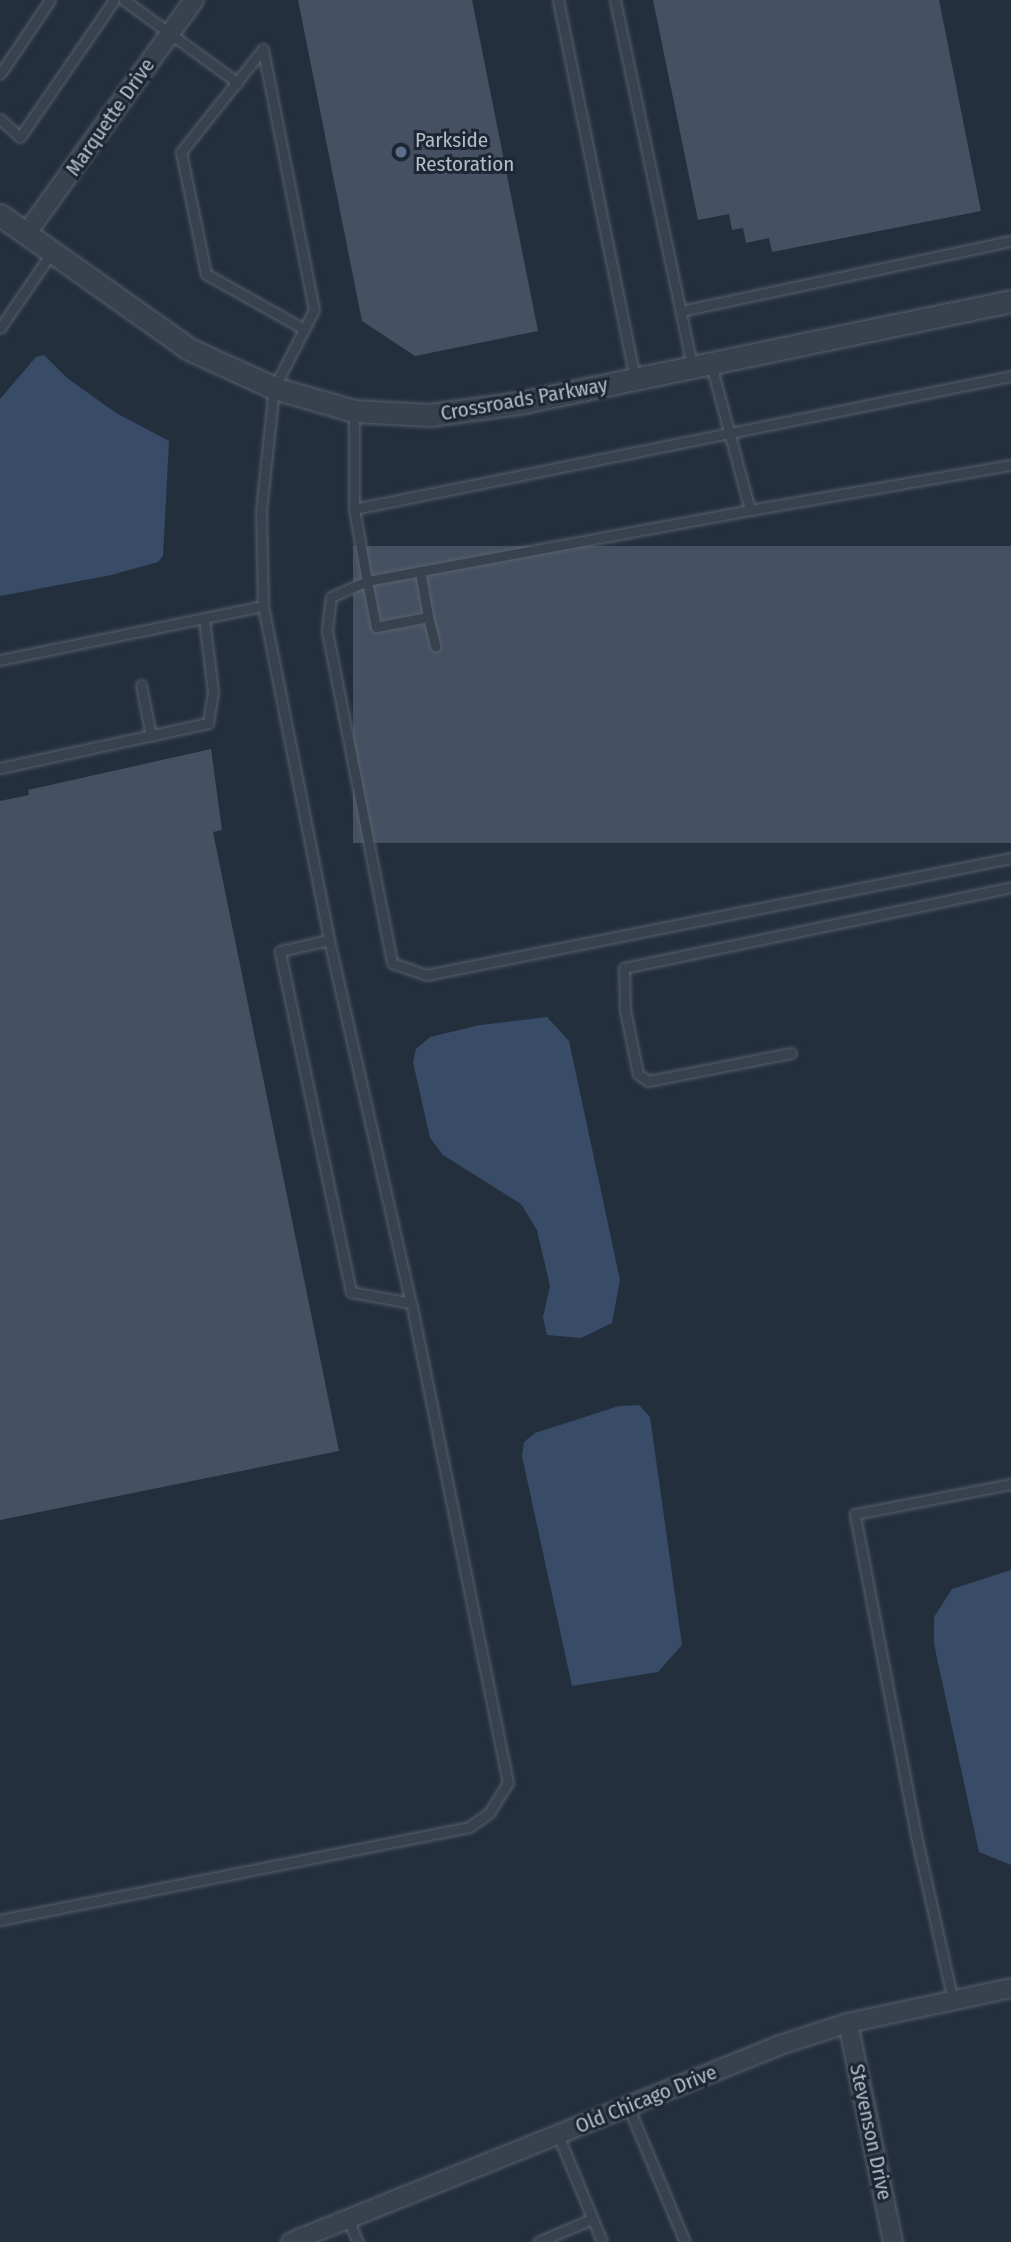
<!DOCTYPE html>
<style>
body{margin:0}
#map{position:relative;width:1011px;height:2242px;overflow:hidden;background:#242f3e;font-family:"Fira Sans Condensed",sans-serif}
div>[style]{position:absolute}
.water>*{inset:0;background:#394c67}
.building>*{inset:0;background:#455162;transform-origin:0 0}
.roads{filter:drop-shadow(0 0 2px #565f6c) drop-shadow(0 0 2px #565f6c)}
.service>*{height:9px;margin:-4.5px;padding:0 4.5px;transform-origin:4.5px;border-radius:4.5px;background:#38414e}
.minor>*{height:18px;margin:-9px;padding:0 9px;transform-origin:9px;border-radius:9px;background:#38414e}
.tertiary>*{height:21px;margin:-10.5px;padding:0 10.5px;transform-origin:10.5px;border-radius:10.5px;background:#38414e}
.dots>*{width:19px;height:19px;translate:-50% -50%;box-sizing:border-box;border:4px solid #1d2633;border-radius:50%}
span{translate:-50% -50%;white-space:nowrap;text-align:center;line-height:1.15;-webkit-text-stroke:6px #1d2633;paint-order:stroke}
.street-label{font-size:21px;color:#b4bcc9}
.poi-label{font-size:21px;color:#b4bcc9}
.left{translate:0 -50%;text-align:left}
</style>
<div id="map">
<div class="water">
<div style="clip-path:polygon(44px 355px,67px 378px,116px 413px,169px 441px,163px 556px,158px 562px,111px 575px,0 596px,0 399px,36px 357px)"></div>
<div style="clip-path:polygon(547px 1017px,569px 1041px,620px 1280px,612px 1323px,581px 1338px,547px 1335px,543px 1317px,550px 1286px,537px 1230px,521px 1204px,443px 1155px,430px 1138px,413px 1062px,416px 1049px,430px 1037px,480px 1025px)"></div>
<div style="clip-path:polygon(639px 1405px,650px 1417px,682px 1645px,658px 1672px,572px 1686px,522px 1456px,524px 1442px,535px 1433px,619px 1406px)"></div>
<div style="clip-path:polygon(1011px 1570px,1011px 1865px,979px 1852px,934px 1644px,934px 1617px,952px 1589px)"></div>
</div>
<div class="building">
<div style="clip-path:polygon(298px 0,472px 0,538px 331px,415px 356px,362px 321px)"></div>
<div style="clip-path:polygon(653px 0,939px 0,981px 211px,772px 252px,769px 238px,746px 243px,743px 228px,732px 230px,729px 214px,698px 220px)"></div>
<div style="left:1011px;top:546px;width:297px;height:658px;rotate:90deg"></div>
<div style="clip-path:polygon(211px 749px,222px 830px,213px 832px,339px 1451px,0 1520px,0 801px,29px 795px,28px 790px)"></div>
</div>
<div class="roads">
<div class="service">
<div style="left:124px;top:0;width:140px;rotate:36deg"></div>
<div style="left:558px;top:0;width:387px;rotate:78.5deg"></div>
<div style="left:615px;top:0;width:374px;rotate:78.1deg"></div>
<div style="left:0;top:74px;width:89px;rotate:-56deg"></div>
<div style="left:0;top:119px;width:27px;rotate:42deg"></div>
<div style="left:20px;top:137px;width:166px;rotate:-55.5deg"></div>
<div style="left:681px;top:311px;width:337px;rotate:-12deg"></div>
<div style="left:0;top:328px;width:92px;rotate:-55.6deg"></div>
<div style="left:354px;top:413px;width:96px;rotate:90deg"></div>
<div style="left:354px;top:509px;width:73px;rotate:79.8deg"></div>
<div style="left:367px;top:581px;width:39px;rotate:156deg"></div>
<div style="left:331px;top:597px;width:34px;rotate:97deg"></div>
<div style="left:327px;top:631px;width:338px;rotate:78.9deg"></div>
<div style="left:392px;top:963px;width:36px;rotate:19deg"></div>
<div style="left:426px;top:975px;width:597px;rotate:-11.31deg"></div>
<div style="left:354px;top:509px;width:670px;rotate:-11.44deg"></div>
<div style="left:750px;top:510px;width:265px;rotate:-9.8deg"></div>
<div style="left:420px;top:571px;width:47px;rotate:80.1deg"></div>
<div style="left:428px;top:617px;width:53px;rotate:169.1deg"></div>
<div style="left:376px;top:627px;width:47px;rotate:-101.1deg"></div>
<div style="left:367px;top:581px;width:390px;rotate:-10.5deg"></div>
<div style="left:750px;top:510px;width:151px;rotate:-105deg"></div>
<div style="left:263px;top:606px;width:340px;rotate:78.8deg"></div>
<div style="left:329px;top:940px;width:372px;rotate:77.3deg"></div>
<div style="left:411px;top:1303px;width:61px;rotate:-169.6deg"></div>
<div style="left:351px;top:1292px;width:348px;rotate:-101.8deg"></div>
<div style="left:280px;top:951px;width:50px;rotate:-12.7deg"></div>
<div style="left:428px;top:617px;width:30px;rotate:76deg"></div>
<div style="left:0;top:660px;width:268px;rotate:-11.6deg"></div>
<div style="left:263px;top:606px;width:95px;rotate:-91.2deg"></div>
<div style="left:261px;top:511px;width:124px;rotate:-84deg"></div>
<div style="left:274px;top:388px;width:88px;rotate:-62.9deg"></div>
<div style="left:314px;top:310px;width:266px;rotate:-101.1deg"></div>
<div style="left:263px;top:49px;width:132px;rotate:128.5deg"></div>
<div style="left:181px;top:152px;width:125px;rotate:78.4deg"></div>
<div style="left:206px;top:274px;width:112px;rotate:29.3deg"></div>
<div style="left:141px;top:685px;width:52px;rotate:78.9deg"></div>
<div style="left:0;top:768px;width:213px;rotate:-12.2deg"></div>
<div style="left:208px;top:723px;width:31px;rotate:-81deg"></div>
<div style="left:213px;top:692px;width:74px;rotate:-97deg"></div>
<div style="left:791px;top:1053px;width:146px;rotate:168.9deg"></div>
<div style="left:648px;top:1081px;width:12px;rotate:-145deg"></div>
<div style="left:638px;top:1074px;width:65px;rotate:-101.5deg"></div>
<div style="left:625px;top:1010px;width:42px;rotate:-91.4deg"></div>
<div style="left:624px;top:968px;width:395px;rotate:-11.8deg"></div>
<div style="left:0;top:1920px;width:478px;rotate:-11.2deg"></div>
<div style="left:469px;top:1827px;width:24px;rotate:-35deg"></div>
<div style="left:489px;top:1813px;width:36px;rotate:-58deg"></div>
<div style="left:508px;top:1783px;width:490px;rotate:-101.4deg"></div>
<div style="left:953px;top:2001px;width:170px;rotate:-102.6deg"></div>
<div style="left:916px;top:1835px;width:327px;rotate:-100.8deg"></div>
<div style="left:855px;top:1514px;width:159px;rotate:-10.9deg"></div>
<div style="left:628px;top:2106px;width:147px;rotate:67.3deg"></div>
<div style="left:558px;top:2135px;width:116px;rotate:67.6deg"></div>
<div style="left:348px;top:2219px;width:25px;rotate:67deg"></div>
<div style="left:538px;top:2242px;width:59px;rotate:-23.1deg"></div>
</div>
<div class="minor">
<div style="left:26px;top:234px;width:288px;rotate:-54.3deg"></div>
<div style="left:848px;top:2023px;width:224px;rotate:78.4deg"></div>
<div style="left:291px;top:2242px;width:527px;rotate:-21.94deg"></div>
<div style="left:780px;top:2045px;width:71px;rotate:-17.9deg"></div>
<div style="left:848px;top:2023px;width:167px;rotate:-12.1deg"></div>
</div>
<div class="tertiary">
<div style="left:0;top:215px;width:232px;rotate:35.3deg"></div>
<div style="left:189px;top:349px;width:94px;rotate:24.6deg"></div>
<div style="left:274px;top:388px;width:83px;rotate:16deg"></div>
<div style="left:354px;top:411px;width:76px;rotate:3deg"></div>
<div style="left:430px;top:415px;width:90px;rotate:-7.7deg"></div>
<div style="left:519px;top:403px;width:502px;rotate:-11.71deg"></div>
</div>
</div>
<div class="dots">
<div style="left:401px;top:152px;background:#5c6f8a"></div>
</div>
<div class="street-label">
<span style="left:110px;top:117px;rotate:-55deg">Marquette Drive</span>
<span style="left:524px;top:399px;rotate:-10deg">Crossroads Parkway</span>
<span style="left:646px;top:2099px;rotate:-22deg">Old Chicago Drive</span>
<span style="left:871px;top:2132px;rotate:78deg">Stevenson Drive</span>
</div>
<div class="poi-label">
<span class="left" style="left:415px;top:152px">Parkside<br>Restoration</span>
</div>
</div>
